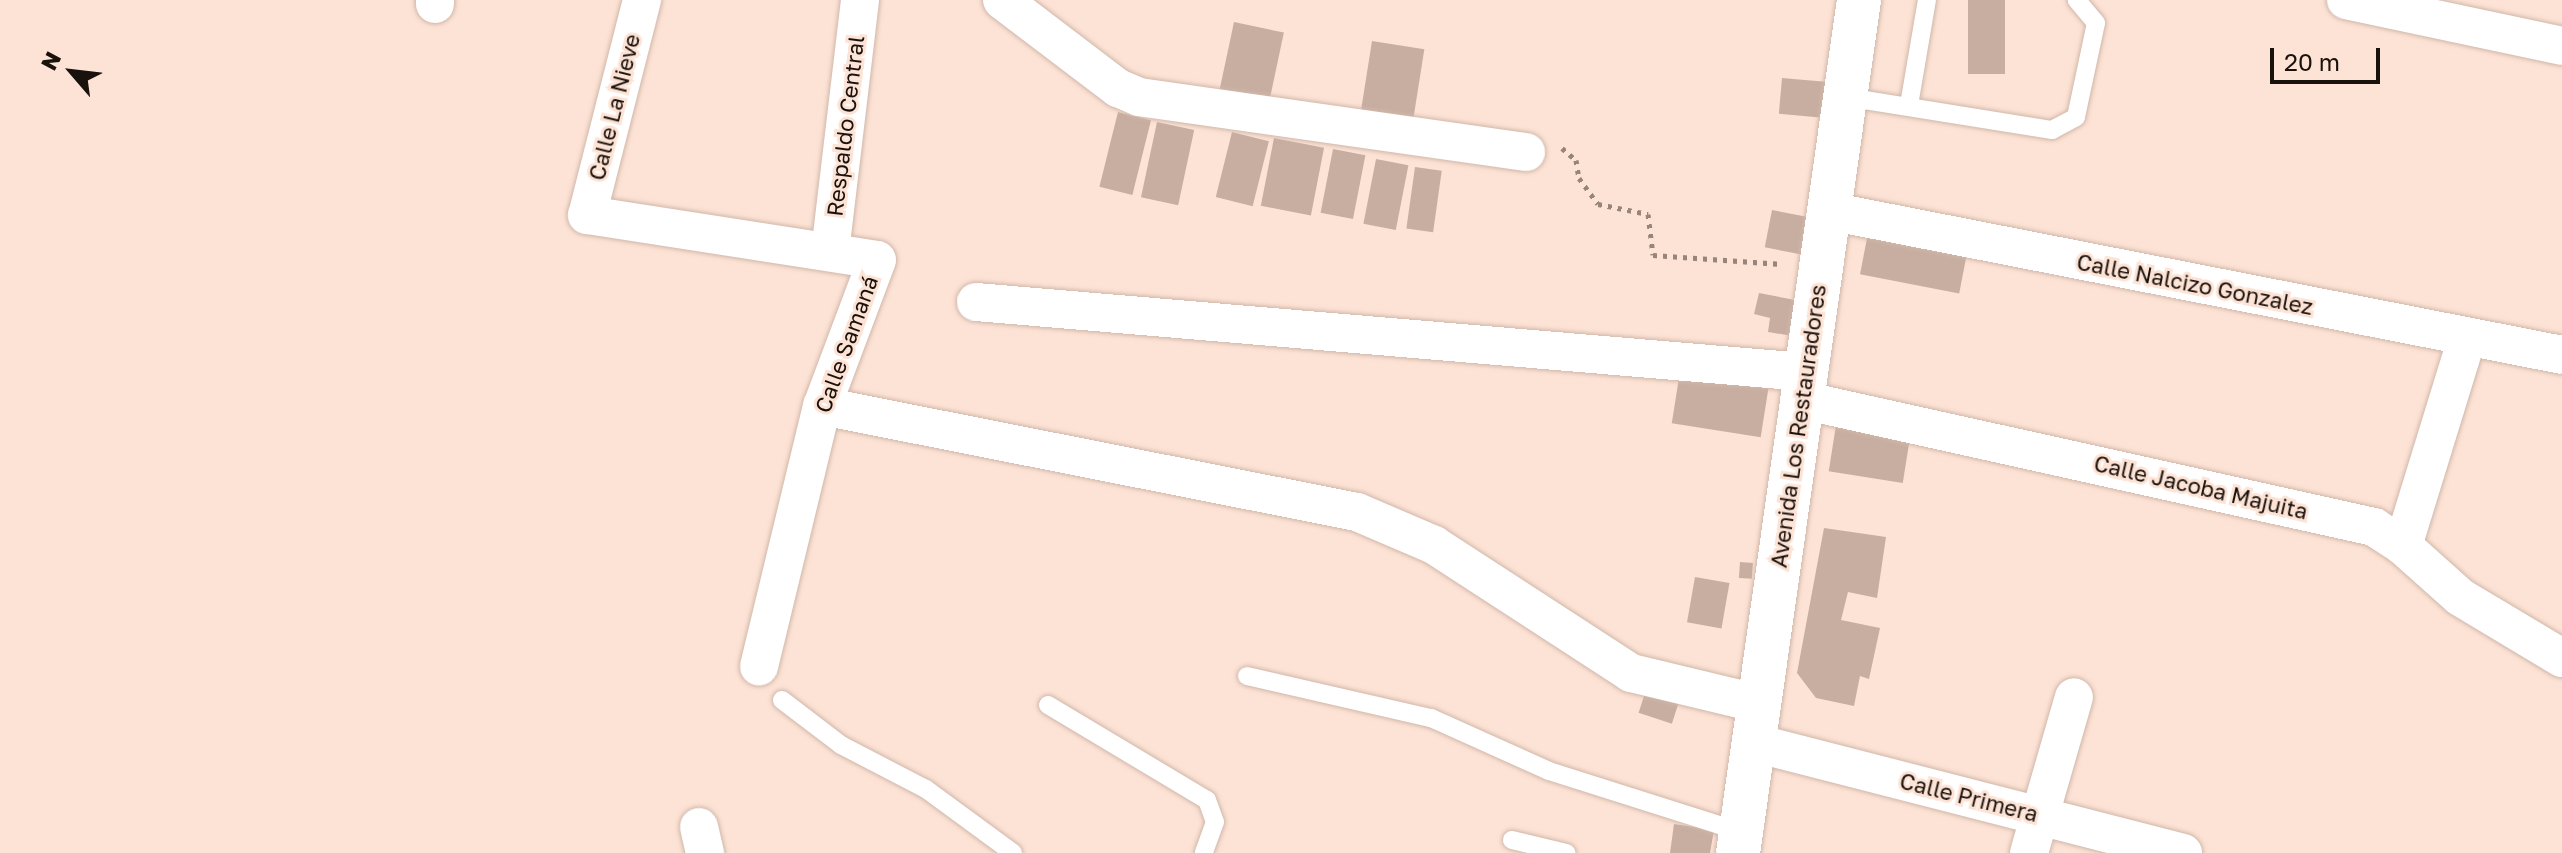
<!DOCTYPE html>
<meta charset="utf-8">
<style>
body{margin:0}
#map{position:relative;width:2562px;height:853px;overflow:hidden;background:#fde3d5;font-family:"Golos Text",sans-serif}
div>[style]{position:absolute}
.building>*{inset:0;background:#c7aea1;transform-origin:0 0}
.path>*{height:5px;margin-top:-2.5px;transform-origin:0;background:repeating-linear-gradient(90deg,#97857b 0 4px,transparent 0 10px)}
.roads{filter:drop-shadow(0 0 2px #d0b7aa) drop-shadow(0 0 2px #d0b7aa)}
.service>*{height:18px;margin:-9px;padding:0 9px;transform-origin:9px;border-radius:9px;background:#fff}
.minor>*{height:38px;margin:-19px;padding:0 19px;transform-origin:19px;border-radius:19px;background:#fff}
.tertiary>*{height:44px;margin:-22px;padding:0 22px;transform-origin:22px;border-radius:22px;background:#fff}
span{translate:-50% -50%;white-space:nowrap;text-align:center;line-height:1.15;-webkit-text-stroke:6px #fde3d5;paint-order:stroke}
.street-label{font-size:22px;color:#19110c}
.north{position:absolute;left:32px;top:32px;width:80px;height:80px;-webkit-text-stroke:6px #fde3d5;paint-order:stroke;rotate:298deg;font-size:22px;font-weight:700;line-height:32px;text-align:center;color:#19110c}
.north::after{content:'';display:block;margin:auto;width:28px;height:36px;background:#19110c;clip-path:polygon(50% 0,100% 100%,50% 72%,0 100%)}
.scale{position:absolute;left:2270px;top:48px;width:110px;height:36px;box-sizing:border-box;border:4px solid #19110c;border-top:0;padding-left:10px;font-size:24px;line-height:28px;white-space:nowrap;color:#19110c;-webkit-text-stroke:6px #fde3d5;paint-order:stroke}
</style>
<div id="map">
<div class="building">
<div style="left:1968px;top:0;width:37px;height:74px"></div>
<div style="left:1234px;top:22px;width:51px;height:80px;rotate:12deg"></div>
<div style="left:1372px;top:41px;width:53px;height:80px;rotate:9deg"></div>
<div style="left:1782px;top:78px;width:52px;height:36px;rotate:5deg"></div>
<div style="left:1118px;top:112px;width:34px;height:77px;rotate:14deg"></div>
<div style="left:1157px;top:122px;width:38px;height:77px;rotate:12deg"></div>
<div style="left:1232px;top:132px;width:38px;height:67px;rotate:14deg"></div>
<div style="left:1274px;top:138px;width:51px;height:69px;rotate:11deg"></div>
<div style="left:1333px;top:149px;width:33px;height:65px;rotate:11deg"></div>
<div style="left:1376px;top:159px;width:33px;height:66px;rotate:11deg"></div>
<div style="left:1415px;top:167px;width:27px;height:62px;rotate:8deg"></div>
<div style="left:1772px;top:210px;width:43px;height:38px;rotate:11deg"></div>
<div style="left:1869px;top:228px;width:101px;height:47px;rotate:11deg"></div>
<div style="clip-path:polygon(1759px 293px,1800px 301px,1793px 336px,1768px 332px,1770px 318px,1754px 314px)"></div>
<div style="left:1681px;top:365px;width:90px;height:59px;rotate:9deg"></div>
<div style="left:1837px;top:419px;width:75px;height:53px;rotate:9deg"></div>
<div style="clip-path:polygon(1824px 528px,1886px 537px,1877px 598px,1848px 592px,1841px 620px,1880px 628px,1869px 679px,1860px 676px,1854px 706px,1816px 698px,1797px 673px)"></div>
<div style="left:1740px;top:562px;width:13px;height:16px;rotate:4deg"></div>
<div style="left:1695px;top:577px;width:35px;height:46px;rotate:10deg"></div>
<div style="left:1646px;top:690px;width:35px;height:24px;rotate:18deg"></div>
<div style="clip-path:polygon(1674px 824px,1714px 830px,1710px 853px,1670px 853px)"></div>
</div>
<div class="path">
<div style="left:1562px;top:148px;width:18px;rotate:41deg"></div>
<div style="left:1576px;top:160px;width:18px;rotate:81deg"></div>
<div style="left:1579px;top:178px;width:32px;rotate:54deg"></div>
<div style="left:1598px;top:204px;width:51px;rotate:11.3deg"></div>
<div style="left:1648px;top:214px;width:41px;rotate:83deg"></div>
<div style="left:1653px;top:255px;width:129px;rotate:4deg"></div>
</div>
<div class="roads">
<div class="service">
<div style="left:1846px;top:97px;width:209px;rotate:9.1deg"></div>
<div style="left:2052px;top:130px;width:27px;rotate:-28deg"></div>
<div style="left:2076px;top:117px;width:96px;rotate:-78deg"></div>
<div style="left:2096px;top:23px;width:30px;rotate:-130deg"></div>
<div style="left:1909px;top:105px;width:107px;rotate:-80.3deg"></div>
<div style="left:1247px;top:676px;width:189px;rotate:12.9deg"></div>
<div style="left:1431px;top:718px;width:129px;rotate:24.2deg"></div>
<div style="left:1549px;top:771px;width:201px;rotate:17.6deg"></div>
<div style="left:782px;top:700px;width:74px;rotate:37.3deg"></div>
<div style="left:841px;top:745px;width:96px;rotate:27.4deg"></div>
<div style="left:926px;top:789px;width:108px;rotate:36.3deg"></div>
<div style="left:1048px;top:705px;width:185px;rotate:30.9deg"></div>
<div style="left:1207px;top:800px;width:23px;rotate:70deg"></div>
<div style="left:1215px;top:822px;width:33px;rotate:110deg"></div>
<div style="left:1512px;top:840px;width:56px;rotate:13.5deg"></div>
</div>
<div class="minor">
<div style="left:642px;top:0;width:222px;rotate:104.3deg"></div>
<div style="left:587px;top:215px;width:293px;rotate:8.8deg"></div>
<div style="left:877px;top:260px;width:156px;rotate:110.6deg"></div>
<div style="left:822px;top:406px;width:268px;rotate:103.6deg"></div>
<div style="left:1002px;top:0;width:146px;rotate:37.2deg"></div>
<div style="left:1118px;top:88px;width:23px;rotate:23deg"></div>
<div style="left:1139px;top:97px;width:391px;rotate:8.1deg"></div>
<div style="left:2346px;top:0;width:221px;rotate:12deg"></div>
<div style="left:435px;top:4px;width:4px;rotate:-90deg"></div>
<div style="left:1829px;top:211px;width:747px;rotate:11.11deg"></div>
<div style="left:830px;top:252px;width:254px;rotate:-83.2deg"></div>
<div style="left:976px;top:302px;width:832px;rotate:4.83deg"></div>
<div style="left:1802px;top:400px;width:586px;rotate:12.52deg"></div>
<div style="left:2374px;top:527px;width:35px;rotate:33deg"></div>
<div style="left:2403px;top:546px;width:76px;rotate:41.8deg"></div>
<div style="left:2460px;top:597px;width:119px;rotate:30.9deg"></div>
<div style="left:822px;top:406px;width:545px;rotate:11.21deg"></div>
<div style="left:1357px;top:512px;width:84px;rotate:23.2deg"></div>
<div style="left:1434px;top:545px;width:235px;rotate:33deg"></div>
<div style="left:1631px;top:673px;width:133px;rotate:13.5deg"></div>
<div style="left:2403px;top:546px;width:218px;rotate:-72.9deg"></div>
<div style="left:1755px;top:743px;width:442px;rotate:14.4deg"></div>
<div style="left:699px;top:827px;width:27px;rotate:77deg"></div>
<div style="left:2029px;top:853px;width:162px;rotate:-73.9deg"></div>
</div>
<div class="tertiary">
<div style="left:1738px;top:853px;width:862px;rotate:-81.93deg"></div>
</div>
</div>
<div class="street-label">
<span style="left:614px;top:107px;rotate:-76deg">Calle La Nieve</span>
<span style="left:845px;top:126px;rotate:-83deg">Respaldo Central</span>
<span style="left:2195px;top:284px;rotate:11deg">Calle Nalcizo Gonzalez</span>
<span style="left:846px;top:344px;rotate:-70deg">Calle Samaná</span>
<span style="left:1798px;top:426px;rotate:-82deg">Avenida Los Restauradores</span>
<span style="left:2201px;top:487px;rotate:13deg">Calle Jacoba Majuita</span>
<span style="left:1969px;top:797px;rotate:14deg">Calle Primera</span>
</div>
<div class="north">N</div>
<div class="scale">20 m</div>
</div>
